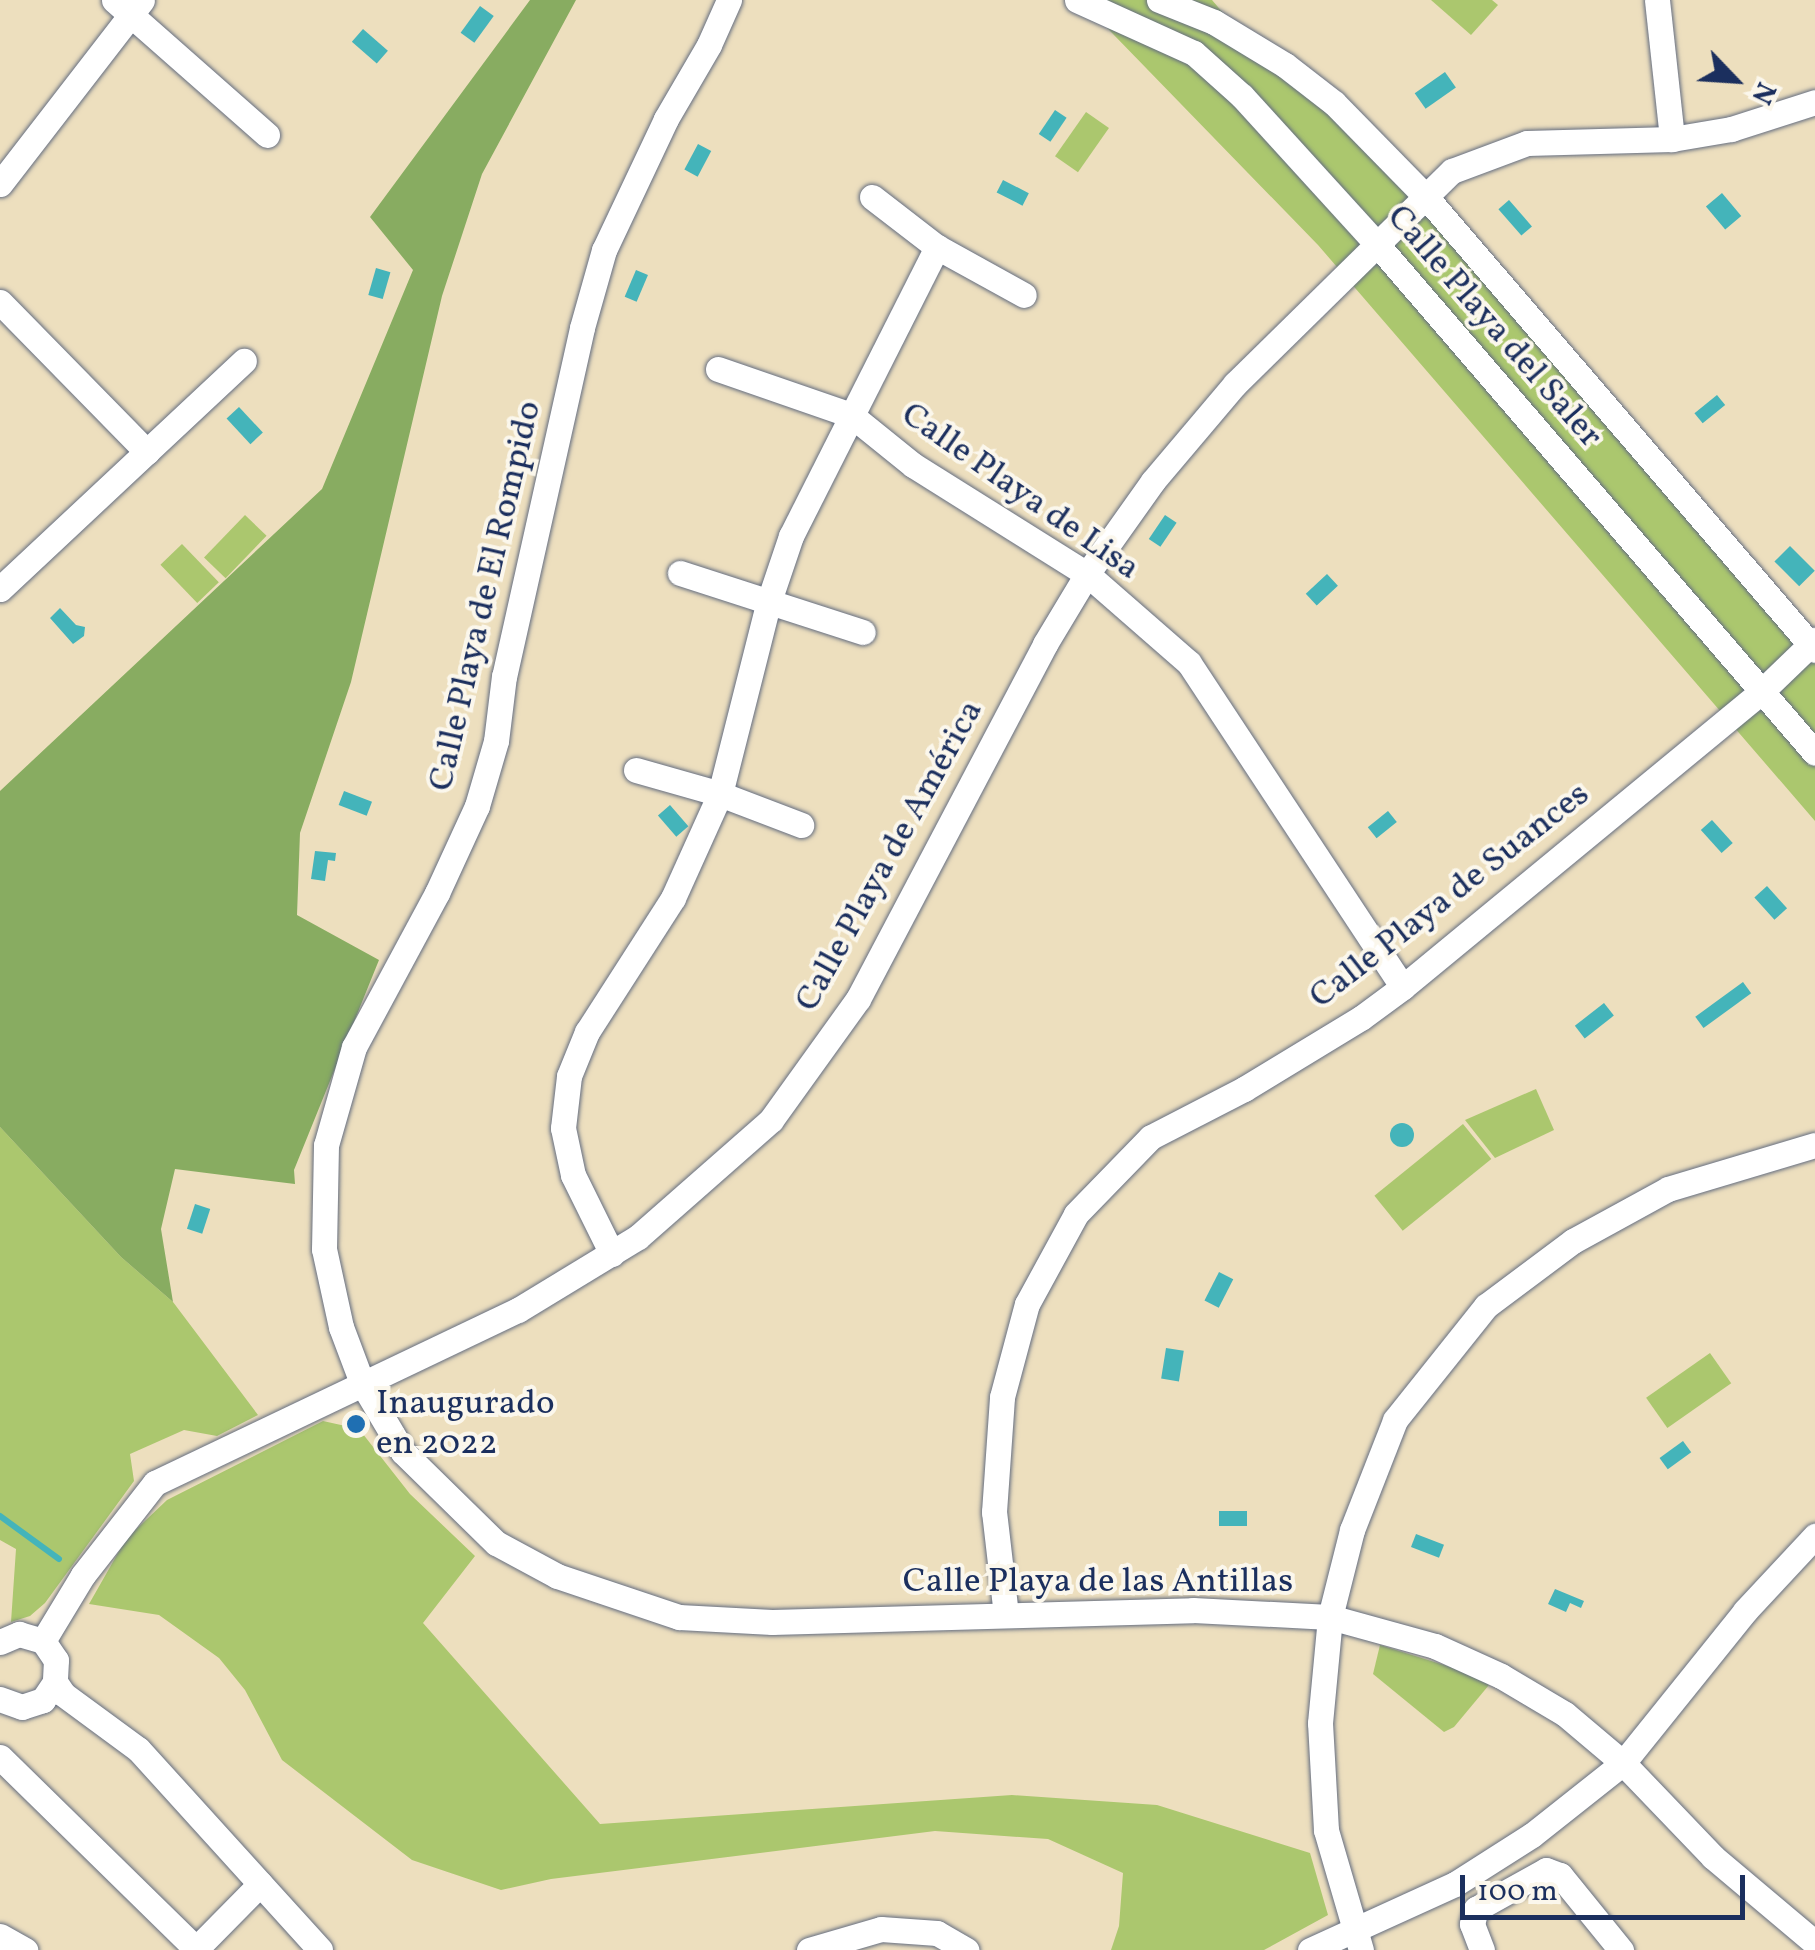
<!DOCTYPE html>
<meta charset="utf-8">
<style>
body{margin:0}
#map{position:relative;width:1815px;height:1950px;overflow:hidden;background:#eddfbe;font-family:Vollkorn,serif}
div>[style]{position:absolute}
.green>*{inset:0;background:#abc76e;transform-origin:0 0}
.forest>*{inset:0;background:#88ac61}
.water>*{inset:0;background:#44b4ba;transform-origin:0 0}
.round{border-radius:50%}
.stream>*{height:6px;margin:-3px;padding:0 3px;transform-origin:3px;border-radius:3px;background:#44b4ba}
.roads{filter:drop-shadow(0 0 2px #646d80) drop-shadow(0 0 2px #646d80)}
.minor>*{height:25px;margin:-12.5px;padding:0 12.5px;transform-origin:12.5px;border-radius:12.5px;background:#fff}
.dots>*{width:28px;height:28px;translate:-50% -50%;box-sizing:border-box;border:5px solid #fbf7ec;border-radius:50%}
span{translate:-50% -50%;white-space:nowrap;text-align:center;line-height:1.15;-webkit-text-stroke:8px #fbf7ec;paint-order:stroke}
.street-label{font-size:35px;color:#1b2f5e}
.poi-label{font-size:35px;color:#1b2f5e}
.left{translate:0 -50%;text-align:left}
.north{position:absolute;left:1685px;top:30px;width:100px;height:100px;-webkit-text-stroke:8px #fbf7ec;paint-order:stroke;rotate:115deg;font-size:28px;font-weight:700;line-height:40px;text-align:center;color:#1b2f5e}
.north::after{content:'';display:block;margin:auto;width:35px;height:45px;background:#1b2f5e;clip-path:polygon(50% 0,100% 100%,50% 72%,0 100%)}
.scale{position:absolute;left:1460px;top:1875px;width:285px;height:45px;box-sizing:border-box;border:5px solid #1b2f5e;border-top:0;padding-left:12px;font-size:30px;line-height:35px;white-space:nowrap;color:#1b2f5e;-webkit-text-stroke:8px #fbf7ec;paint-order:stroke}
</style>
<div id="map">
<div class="green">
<div style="clip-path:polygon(1080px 0,1212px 0,1235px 27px,1320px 90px,1815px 644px,1815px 821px,1318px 245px)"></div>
<div style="clip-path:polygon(1431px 0,1492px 0,1498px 5px,1471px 35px)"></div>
<div style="left:1086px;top:112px;width:28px;height:54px;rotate:35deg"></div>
<div style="left:245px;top:515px;width:30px;height:59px;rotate:44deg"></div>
<div style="left:182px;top:544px;width:53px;height:30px;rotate:46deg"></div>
<div style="clip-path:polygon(1536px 1089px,1554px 1130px,1495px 1158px,1465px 1120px)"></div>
<div style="left:1463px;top:1124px;width:45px;height:114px;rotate:51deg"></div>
<div style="clip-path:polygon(0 1127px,121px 1257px,173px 1302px,258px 1415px,217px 1436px,184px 1430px,130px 1454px,134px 1481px,45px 1603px,30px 1616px,11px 1622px,16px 1549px,0 1540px)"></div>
<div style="left:1710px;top:1353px;width:37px;height:78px;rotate:55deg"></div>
<div style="clip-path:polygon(323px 1421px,359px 1429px,410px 1494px,475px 1556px,423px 1623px,600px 1824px,1012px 1795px,1157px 1805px,1310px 1853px,1328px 1915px,1264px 1950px,1111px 1950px,1119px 1926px,1123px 1873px,1048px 1839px,935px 1831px,551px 1879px,501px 1890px,412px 1860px,282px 1760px,245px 1690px,219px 1658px,159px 1615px,89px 1604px,126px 1539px,167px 1500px)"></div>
<div style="clip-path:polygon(1380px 1645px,1473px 1674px,1489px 1685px,1454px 1727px,1444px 1732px,1373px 1674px)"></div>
</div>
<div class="forest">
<div style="clip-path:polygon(530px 0,576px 0,482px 174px,442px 296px,351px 682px,300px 833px,297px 915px,379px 960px,294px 1170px,295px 1184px,175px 1169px,161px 1229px,173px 1302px,121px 1257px,0 1127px,0 791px,322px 489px,413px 270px,370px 217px)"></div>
</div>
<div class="water">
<div style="left:480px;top:6px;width:17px;height:33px;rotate:36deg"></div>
<div style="left:363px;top:29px;width:33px;height:17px;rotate:41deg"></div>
<div style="left:1445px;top:72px;width:19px;height:37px;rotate:55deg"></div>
<div style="left:1055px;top:110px;width:14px;height:29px;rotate:34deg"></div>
<div style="left:698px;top:144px;width:15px;height:29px;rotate:28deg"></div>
<div style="left:1003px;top:180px;width:29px;height:14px;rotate:27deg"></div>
<div style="left:1722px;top:193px;width:30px;height:21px;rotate:50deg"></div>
<div style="left:1509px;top:200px;width:35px;height:14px;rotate:49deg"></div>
<div style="left:376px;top:268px;width:15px;height:28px;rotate:16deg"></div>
<div style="left:636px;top:270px;width:13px;height:29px;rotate:23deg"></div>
<div style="left:1717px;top:395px;width:13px;height:29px;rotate:51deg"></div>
<div style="left:239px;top:407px;width:35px;height:17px;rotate:47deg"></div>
<div style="left:1165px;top:515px;width:14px;height:29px;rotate:34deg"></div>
<div style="left:1790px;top:546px;width:35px;height:22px;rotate:45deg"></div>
<div style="left:1327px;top:574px;width:16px;height:29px;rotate:47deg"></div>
<div style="clip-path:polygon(60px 608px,76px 625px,85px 627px,84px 636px,73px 644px,50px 618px)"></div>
<div style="left:344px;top:791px;width:30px;height:15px;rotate:21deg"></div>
<div style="left:670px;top:805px;width:28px;height:16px;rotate:49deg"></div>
<div style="left:1388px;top:811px;width:14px;height:26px;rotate:51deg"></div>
<div style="left:1712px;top:820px;width:31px;height:15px;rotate:48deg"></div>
<div style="clip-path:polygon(315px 851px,336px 853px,335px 861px,328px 860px,325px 881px,311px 879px)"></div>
<div style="left:1767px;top:886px;width:30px;height:17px;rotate:48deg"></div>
<div style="left:1743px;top:982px;width:14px;height:59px;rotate:54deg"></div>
<div style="left:1604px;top:1003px;width:16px;height:37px;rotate:52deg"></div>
<div class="round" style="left:1390px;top:1123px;width:24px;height:24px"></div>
<div style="left:195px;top:1204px;width:16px;height:26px;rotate:18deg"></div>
<div style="left:1219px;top:1272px;width:16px;height:32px;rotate:27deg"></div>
<div style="left:1166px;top:1348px;width:18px;height:31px;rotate:9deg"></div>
<div style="left:1683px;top:1441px;width:14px;height:29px;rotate:54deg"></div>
<div style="left:1219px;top:1511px;width:28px;height:15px"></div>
<div style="left:1416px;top:1534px;width:30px;height:14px;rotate:21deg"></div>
<div style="clip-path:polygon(1555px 1589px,1584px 1601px,1581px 1608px,1570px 1603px,1566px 1612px,1548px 1604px)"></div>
</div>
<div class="stream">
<div style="left:0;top:1516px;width:73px;rotate:36.1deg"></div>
</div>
<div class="roads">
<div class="minor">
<div style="left:114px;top:0;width:204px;rotate:41.4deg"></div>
<div style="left:729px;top:0;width:49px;rotate:114deg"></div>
<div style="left:709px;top:45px;width:86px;rotate:120.2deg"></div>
<div style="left:666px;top:119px;width:145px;rotate:115.3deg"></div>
<div style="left:604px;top:250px;width:81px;rotate:105.8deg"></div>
<div style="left:582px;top:328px;width:357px;rotate:102.6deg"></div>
<div style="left:504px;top:676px;width:65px;rotate:97deg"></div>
<div style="left:496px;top:741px;width:68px;rotate:106.3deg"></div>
<div style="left:477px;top:806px;width:96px;rotate:114.7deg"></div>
<div style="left:437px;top:893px;width:175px;rotate:118.3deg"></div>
<div style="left:354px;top:1047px;width:102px;rotate:105.9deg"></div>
<div style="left:326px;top:1145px;width:104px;rotate:91.1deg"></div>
<div style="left:324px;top:1249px;width:80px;rotate:77.7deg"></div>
<div style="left:341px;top:1327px;width:60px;rotate:69.4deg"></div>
<div style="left:362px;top:1383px;width:80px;rotate:59.3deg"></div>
<div style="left:403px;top:1452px;width:130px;rotate:44.4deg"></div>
<div style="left:496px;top:1543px;width:69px;rotate:28.4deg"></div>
<div style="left:557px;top:1576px;width:129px;rotate:18.6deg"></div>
<div style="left:679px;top:1617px;width:93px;rotate:3.1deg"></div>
<div style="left:772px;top:1622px;width:421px;rotate:-1.6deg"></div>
<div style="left:1193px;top:1610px;width:137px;rotate:2.9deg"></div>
<div style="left:1330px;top:1617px;width:109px;rotate:15.4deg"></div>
<div style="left:1435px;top:1646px;width:72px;rotate:24.4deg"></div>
<div style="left:1501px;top:1676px;width:74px;rotate:30.7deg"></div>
<div style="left:1565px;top:1714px;width:76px;rotate:40.2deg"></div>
<div style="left:1623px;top:1763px;width:130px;rotate:46.2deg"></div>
<div style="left:1713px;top:1857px;width:133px;rotate:40.1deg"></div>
<div style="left:1077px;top:0;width:128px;rotate:24.4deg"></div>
<div style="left:1194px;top:53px;width:64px;rotate:41.9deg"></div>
<div style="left:1242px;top:96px;width:197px;rotate:47.7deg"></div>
<div style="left:1375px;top:242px;width:674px;rotate:49.27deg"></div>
<div style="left:1159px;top:0;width:59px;rotate:21.8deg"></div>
<div style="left:1214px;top:22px;width:83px;rotate:31.2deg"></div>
<div style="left:1285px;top:65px;width:62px;rotate:37.8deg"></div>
<div style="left:1334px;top:103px;width:132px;rotate:45.6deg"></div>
<div style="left:1426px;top:197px;width:597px;rotate:49.35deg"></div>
<div style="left:1657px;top:0;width:140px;rotate:83.8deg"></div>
<div style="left:0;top:184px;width:232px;rotate:-52.3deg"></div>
<div style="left:872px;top:197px;width:82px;rotate:37.6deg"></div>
<div style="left:937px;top:247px;width:99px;rotate:28.9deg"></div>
<div style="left:0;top:302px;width:210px;rotate:45.6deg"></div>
<div style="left:718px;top:369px;width:141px;rotate:19.1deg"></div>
<div style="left:851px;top:415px;width:80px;rotate:38.9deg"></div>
<div style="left:913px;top:465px;width:205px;rotate:32.1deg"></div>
<div style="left:1087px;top:574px;width:135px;rotate:41.1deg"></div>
<div style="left:1189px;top:663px;width:388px;rotate:56.6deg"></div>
<div style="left:680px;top:573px;width:192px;rotate:17.9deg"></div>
<div style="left:0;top:589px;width:334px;rotate:-43.1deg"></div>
<div style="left:636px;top:770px;width:87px;rotate:15.9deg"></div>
<div style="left:720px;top:794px;width:87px;rotate:20.9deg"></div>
<div style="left:612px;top:1254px;width:88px;rotate:-116.3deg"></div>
<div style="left:573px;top:1175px;width:48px;rotate:-102deg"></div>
<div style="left:563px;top:1128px;width:52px;rotate:-83.4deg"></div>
<div style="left:569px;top:1076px;width:48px;rotate:-67.8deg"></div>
<div style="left:587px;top:1032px;width:159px;rotate:-57.3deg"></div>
<div style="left:673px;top:898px;width:114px;rotate:-65.7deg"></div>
<div style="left:720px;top:794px;width:196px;rotate:-75.8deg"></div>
<div style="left:768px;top:604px;width:72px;rotate:-71.3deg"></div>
<div style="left:791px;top:536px;width:324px;rotate:-63.2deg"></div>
<div style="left:1006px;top:1615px;width:104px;rotate:-96.6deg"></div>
<div style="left:994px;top:1512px;width:115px;rotate:-86deg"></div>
<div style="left:1002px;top:1397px;width:96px;rotate:-75deg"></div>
<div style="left:1027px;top:1304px;width:102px;rotate:-61.4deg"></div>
<div style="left:1076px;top:1214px;width:107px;rotate:-45.8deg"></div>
<div style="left:1151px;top:1137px;width:105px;rotate:-27.3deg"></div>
<div style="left:1244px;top:1089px;width:137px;rotate:-31.3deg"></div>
<div style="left:1361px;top:1018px;width:52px;rotate:-36.4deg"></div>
<div style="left:1403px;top:987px;width:465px;rotate:-39.5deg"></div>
<div style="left:1762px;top:691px;width:74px;rotate:-43.9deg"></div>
<div style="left:43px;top:1641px;width:77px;rotate:-58.8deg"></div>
<div style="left:83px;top:1575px;width:117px;rotate:-52deg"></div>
<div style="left:155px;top:1483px;width:402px;rotate:-25.5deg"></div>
<div style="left:518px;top:1310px;width:140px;rotate:-31.3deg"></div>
<div style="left:638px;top:1237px;width:177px;rotate:-41.3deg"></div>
<div style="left:771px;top:1120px;width:149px;rotate:-54.3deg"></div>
<div style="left:858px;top:999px;width:401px;rotate:-62.2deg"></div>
<div style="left:1045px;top:644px;width:82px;rotate:-59deg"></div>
<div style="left:1087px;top:574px;width:114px;rotate:-54.6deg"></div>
<div style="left:1153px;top:481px;width:127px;rotate:-49.8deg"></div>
<div style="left:1235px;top:384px;width:304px;rotate:-44.5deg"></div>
<div style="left:1452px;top:171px;width:80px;rotate:-20.5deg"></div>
<div style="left:1527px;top:143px;width:145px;rotate:-1.6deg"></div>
<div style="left:1672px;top:139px;width:60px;rotate:-9.6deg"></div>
<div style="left:1731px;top:129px;width:88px;rotate:-17.8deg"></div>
<div style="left:0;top:1642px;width:21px;rotate:-23deg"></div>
<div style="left:19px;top:1634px;width:25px;rotate:16deg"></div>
<div style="left:43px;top:1641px;width:23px;rotate:56deg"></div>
<div style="left:56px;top:1660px;width:22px;rotate:93deg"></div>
<div style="left:55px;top:1682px;width:22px;rotate:124deg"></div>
<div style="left:43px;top:1700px;width:22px;rotate:162deg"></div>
<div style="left:22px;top:1707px;width:23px;rotate:-160deg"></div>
<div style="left:55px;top:1682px;width:14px;rotate:56deg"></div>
<div style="left:63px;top:1694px;width:93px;rotate:36.3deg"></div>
<div style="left:138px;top:1749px;width:271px;rotate:47.8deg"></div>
<div style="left:0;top:1757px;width:274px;rotate:44.4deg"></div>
<div style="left:0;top:1936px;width:29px;rotate:29deg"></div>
<div style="left:195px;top:1950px;width:93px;rotate:-45.4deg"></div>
<div style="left:809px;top:1950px;width:75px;rotate:-16.3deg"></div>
<div style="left:881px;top:1929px;width:56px;rotate:4.1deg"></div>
<div style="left:937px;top:1933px;width:34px;rotate:30deg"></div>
<div style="left:1310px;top:1950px;width:159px;rotate:-24.5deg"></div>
<div style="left:1455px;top:1884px;width:91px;rotate:-32.5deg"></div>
<div style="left:1532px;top:1835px;width:116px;rotate:-38.4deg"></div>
<div style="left:1623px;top:1763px;width:195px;rotate:-51.2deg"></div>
<div style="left:1745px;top:1611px;width:103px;rotate:-47deg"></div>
<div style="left:1361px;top:1950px;width:125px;rotate:-106.3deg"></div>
<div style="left:1326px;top:1830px;width:107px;rotate:-93.2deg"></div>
<div style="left:1320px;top:1723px;width:106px;rotate:-84.6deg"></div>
<div style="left:1330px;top:1617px;width:90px;rotate:-75.8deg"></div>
<div style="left:1352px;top:1530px;width:118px;rotate:-68.6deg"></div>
<div style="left:1395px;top:1420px;width:146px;rotate:-51.4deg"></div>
<div style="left:1486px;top:1306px;width:109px;rotate:-36.8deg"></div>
<div style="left:1573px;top:1241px;width:108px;rotate:-28.7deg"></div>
<div style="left:1668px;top:1189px;width:153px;rotate:-16.7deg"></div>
<div style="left:1482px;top:1950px;width:28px;rotate:-111deg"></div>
<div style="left:1472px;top:1924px;width:16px;rotate:-75deg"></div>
<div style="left:1476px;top:1909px;width:80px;rotate:-29.1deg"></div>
<div style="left:1546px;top:1870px;width:15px;rotate:20deg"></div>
<div style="left:1560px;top:1875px;width:97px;rotate:50.9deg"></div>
</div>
</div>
<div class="dots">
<div style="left:356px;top:1424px;background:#1f6fb2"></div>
</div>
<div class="street-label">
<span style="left:1494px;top:327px;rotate:49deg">Calle Playa del Saler</span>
<span style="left:1020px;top:492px;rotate:35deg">Calle Playa de Lisa</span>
<span style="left:486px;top:596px;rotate:-77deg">Calle Playa de El Rompido</span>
<span style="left:890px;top:856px;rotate:-61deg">Calle Playa de América</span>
<span style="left:1450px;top:896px;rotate:-38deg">Calle Playa de Suances</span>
<span style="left:1098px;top:1582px">Calle Playa de las Antillas</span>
</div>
<div class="poi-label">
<span class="left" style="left:376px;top:1424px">Inaugurado<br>en 2022</span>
</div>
<div class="north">N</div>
<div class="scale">100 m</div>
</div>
